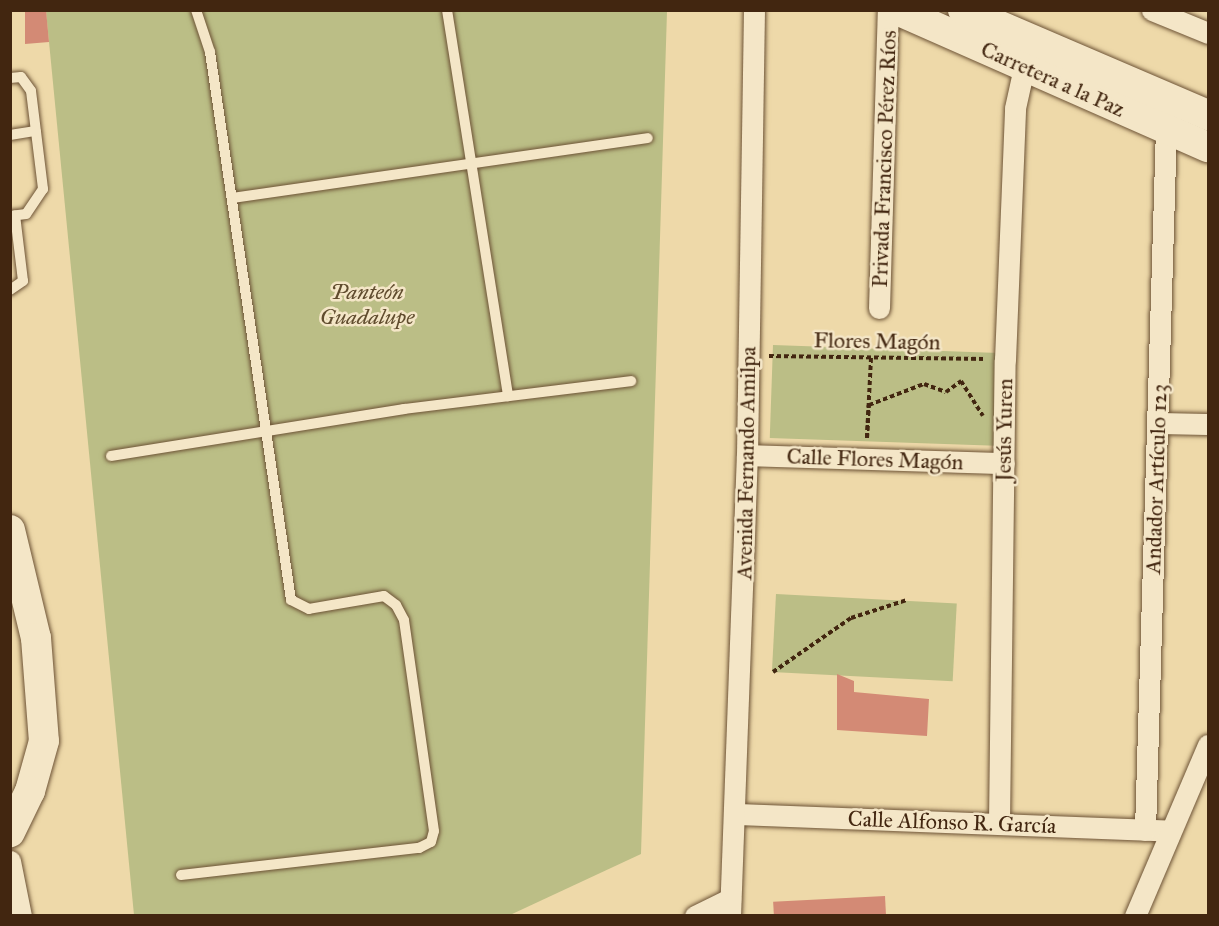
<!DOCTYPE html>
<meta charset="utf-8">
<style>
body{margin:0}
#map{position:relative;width:1219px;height:926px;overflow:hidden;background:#eed9a9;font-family:"IM FELL Great Primer",serif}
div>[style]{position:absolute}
.green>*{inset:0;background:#bbbe86;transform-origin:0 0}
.building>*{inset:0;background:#d38a75;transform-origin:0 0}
.path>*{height:4px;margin-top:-2px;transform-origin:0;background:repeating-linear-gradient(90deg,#422610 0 4.5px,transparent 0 7.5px)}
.roads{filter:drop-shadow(0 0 2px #6d5336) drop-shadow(0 0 2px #6d5336)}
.service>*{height:10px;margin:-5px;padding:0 5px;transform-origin:5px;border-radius:5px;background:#f4e6c7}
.minor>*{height:21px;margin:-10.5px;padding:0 10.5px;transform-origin:10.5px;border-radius:10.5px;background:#f4e6c7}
.secondary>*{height:30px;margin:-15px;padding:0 15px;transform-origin:15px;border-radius:15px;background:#f4e6c7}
span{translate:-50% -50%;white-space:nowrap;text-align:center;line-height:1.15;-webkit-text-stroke:5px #f4e6c7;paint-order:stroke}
.street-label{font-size:22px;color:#422610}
.park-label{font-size:22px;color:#604c2e;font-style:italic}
.frame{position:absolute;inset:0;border:12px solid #422610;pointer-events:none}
</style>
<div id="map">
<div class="green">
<div style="clip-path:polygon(46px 11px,667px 11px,641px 854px,510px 915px,134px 915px)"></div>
<div style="left:773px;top:345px;width:226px;height:93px;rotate:2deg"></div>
<div style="left:776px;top:594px;width:181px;height:78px;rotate:3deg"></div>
</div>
<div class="building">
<div style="clip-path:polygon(25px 10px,46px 10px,49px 42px,25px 44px)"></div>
<div style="clip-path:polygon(837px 674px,854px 681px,854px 692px,929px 699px,927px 736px,837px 730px)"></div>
<div style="left:885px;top:896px;width:20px;height:112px;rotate:87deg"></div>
</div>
<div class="path">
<div style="left:769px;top:356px;width:217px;rotate:0.8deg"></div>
<div style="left:871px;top:358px;width:80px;rotate:92.9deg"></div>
<div style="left:867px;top:438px;width:33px;rotate:-87deg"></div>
<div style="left:869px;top:405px;width:59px;rotate:-20.9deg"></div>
<div style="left:924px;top:384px;width:23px;rotate:20deg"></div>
<div style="left:946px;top:392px;width:19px;rotate:-36deg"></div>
<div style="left:961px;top:381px;width:41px;rotate:57.8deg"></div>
<div style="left:773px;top:672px;width:95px;rotate:-34.7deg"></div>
<div style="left:851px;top:618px;width:59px;rotate:-17.8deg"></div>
</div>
<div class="roads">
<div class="service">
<div style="left:447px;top:10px;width:391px;rotate:81deg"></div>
<div style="left:10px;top:78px;width:11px;rotate:-5deg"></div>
<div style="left:21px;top:77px;width:17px;rotate:54deg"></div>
<div style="left:31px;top:91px;width:99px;rotate:83deg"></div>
<div style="left:43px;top:189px;width:30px;rotate:124deg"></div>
<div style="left:26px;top:214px;width:16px;rotate:173deg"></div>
<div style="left:10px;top:135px;width:26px;rotate:-9deg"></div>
<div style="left:232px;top:198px;width:420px;rotate:-8.2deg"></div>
<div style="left:10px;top:290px;width:16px;rotate:-35deg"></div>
<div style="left:23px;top:281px;width:66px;rotate:-96.9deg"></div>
<div style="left:111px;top:456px;width:297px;rotate:-9.1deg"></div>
<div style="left:404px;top:409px;width:229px;rotate:-7deg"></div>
<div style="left:181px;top:875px;width:240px;rotate:-6.5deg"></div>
<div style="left:419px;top:848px;width:13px;rotate:-27deg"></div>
<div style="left:431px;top:842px;width:11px;rotate:-75deg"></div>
<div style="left:434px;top:831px;width:213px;rotate:-98.1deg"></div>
<div style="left:404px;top:620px;width:17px;rotate:-118deg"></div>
<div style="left:396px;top:605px;width:15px;rotate:-143deg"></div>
<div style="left:384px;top:596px;width:76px;rotate:170.2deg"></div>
<div style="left:309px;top:609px;width:20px;rotate:-153deg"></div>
<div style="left:291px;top:600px;width:554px;rotate:-98.41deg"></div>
<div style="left:210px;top:52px;width:44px;rotate:-108.4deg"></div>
</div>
<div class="minor">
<div style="left:1152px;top:10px;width:61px;rotate:22.3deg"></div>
<div style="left:879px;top:308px;width:298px;rotate:-88.3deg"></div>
<div style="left:1158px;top:423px;width:50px;rotate:1.1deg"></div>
<div style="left:747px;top:455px;width:257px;rotate:1.8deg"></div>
<div style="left:735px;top:814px;width:434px;rotate:2.2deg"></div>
<div style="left:999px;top:823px;width:463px;rotate:-89.3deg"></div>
<div style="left:1005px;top:360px;width:252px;rotate:-87.7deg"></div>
<div style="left:1015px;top:108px;width:55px;rotate:-77.5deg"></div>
<div style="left:1145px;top:830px;width:702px;rotate:-88.29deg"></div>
<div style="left:10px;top:861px;width:56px;rotate:78.7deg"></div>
<div style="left:695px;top:916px;width:39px;rotate:-26deg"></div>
<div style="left:730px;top:916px;width:461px;rotate:-87.9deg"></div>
<div style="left:747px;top:455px;width:445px;rotate:-89.1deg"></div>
<div style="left:1135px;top:916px;width:186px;rotate:-66.9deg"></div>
</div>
<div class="secondary">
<div style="left:897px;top:10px;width:340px;rotate:23.8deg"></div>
<div style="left:963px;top:10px;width:267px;rotate:23.2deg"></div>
<div style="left:10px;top:530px;width:111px;rotate:76.5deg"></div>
<div style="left:36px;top:638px;width:103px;rotate:85.6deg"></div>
<div style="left:44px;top:741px;width:52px;rotate:105.6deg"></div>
<div style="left:30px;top:791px;width:46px;rotate:116deg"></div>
</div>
</div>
<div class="street-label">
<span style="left:1053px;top:79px;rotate:24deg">Carretera a la Paz</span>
<span style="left:884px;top:159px;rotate:-88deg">Privada Francisco Pérez Ríos</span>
<span style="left:877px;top:341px;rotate:1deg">Flores Magón</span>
<span style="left:1004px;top:430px;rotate:-89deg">Jesús Yuren</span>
<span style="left:875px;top:459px;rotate:2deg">Calle Flores Magón</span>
<span style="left:746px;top:463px;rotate:-89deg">Avenida Fernando Amilpa</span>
<span style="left:1156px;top:479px;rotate:-88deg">Andador Artículo 123</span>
<span style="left:952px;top:822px;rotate:2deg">Calle Alfonso R. García</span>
</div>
<div class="park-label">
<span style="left:367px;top:304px">Panteón<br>Guadalupe</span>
</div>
<div class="frame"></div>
</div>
